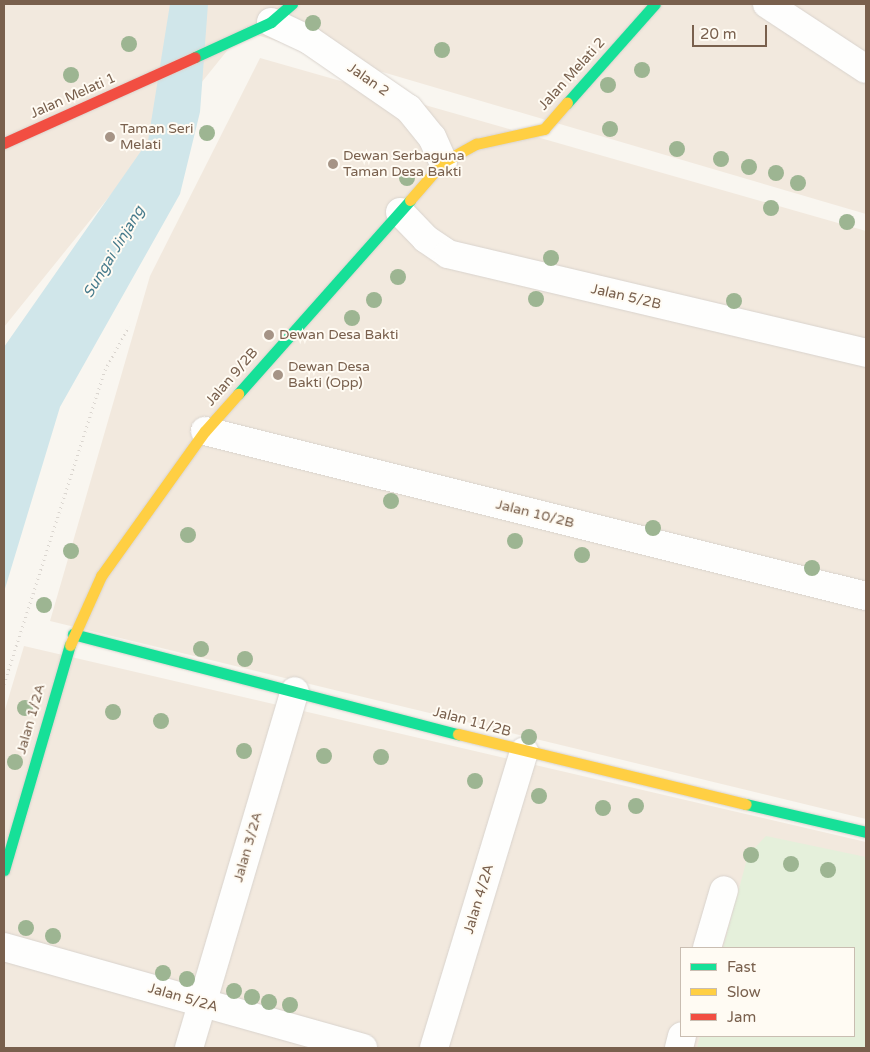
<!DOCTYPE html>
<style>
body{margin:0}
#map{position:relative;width:870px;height:1052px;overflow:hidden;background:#f9f6f0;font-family:"Varela Round",sans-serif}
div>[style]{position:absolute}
.residential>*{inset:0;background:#f2e9de}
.green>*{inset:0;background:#e5f0db}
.water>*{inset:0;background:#d0e6ea}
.path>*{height:3px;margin-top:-1.5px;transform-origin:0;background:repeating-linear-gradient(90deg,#dbd6d0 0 1px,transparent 0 5px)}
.roads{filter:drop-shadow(0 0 1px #d9d3cd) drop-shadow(0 0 1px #d9d3cd)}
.street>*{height:28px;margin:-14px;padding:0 14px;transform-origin:14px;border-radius:14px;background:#fefefd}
.fast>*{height:11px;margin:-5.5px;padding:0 5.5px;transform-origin:5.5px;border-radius:5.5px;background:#16e098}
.slow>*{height:11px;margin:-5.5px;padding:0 5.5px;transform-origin:5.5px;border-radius:5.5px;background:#ffcf43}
.jam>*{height:11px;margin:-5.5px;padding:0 5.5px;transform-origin:5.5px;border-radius:5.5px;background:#f24e42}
.trees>*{width:16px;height:16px;margin:-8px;border-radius:50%;background:#9db592}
.dots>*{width:14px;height:14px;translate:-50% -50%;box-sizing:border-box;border:2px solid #fffbf3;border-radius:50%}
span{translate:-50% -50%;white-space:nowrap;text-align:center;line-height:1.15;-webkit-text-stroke:4px #fffbf3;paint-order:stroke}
.street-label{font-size:14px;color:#79604d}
.poi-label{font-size:14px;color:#79604d}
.left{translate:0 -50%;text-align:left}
.water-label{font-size:15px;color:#477b8c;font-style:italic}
.frame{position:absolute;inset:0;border:5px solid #79604d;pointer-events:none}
.legend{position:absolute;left:680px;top:947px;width:175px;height:90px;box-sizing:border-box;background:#fffbf3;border:1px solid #c9bdb1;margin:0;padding:6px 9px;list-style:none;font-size:15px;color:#79604d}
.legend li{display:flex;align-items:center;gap:10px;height:25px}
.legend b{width:25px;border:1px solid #c9bdb1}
.scale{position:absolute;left:692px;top:25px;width:75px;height:22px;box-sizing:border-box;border:2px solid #79604d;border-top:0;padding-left:6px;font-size:15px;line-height:18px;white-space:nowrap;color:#79604d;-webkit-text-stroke:4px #fffbf3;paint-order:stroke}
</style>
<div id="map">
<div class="residential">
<div style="clip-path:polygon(4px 4px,866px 4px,866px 214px,243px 31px,4px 327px)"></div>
<div style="clip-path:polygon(260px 58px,866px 231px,866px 819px,50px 621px,150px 276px)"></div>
<div style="clip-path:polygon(evenodd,24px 646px,866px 842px,866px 1048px,4px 1048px,4px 713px,24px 646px,681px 948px,854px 948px,854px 1036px,681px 1036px,681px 948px)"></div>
</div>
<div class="green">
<div style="clip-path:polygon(766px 836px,866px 857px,866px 1048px,697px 1048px,700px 1036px,854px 1036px,854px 948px,723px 948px,748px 855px)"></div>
</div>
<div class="water">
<div style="clip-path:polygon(170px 4px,208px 4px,200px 112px,180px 194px,60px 407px,4px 592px,4px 347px,148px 141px)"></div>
</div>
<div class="path">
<div style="left:4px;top:684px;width:330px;rotate:-72.2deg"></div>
<div style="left:105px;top:370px;width:50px;rotate:-61.4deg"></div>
</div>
<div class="roads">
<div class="street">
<div style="left:767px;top:4px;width:118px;rotate:33.3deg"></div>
<div style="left:271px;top:22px;width:42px;rotate:25.3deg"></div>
<div style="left:309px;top:40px;width:121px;rotate:34.6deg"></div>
<div style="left:409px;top:109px;width:36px;rotate:51deg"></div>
<div style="left:432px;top:137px;width:27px;rotate:66deg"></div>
<div style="left:400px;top:212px;width:37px;rotate:46deg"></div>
<div style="left:426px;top:239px;width:27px;rotate:34deg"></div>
<div style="left:448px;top:254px;width:430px;rotate:13.3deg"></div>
<div style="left:205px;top:431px;width:681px;rotate:14.02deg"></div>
<div style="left:4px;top:947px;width:373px;rotate:15.7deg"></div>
<div style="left:707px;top:948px;width:60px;rotate:-73.7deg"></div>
<div style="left:189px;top:1048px;width:372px;rotate:-73.5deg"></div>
<div style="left:434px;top:1048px;width:310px;rotate:-73.1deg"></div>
<div style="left:679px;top:1048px;width:12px;rotate:-76deg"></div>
</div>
<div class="fast">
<div style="left:195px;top:57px;width:84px;rotate:-24.7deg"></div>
<div style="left:271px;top:22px;width:28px;rotate:-41deg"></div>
<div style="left:567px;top:103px;width:132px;rotate:-48.4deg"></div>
<div style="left:238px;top:394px;width:259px;rotate:-48.4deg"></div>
<div style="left:73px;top:634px;width:398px;rotate:14.6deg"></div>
<div style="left:746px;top:804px;width:123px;rotate:13.1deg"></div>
<div style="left:4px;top:870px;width:234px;rotate:-73.7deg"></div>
</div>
<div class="slow">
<div style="left:410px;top:200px;width:50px;rotate:-49deg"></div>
<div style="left:443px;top:162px;width:38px;rotate:-29deg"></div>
<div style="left:476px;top:144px;width:70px;rotate:-12.4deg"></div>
<div style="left:544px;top:129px;width:35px;rotate:-49deg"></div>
<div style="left:70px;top:645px;width:76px;rotate:-65.8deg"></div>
<div style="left:101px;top:576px;width:178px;rotate:-54.4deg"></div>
<div style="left:205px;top:431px;width:50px;rotate:-48.3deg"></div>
<div style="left:458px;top:734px;width:296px;rotate:13.7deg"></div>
</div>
<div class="jam">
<div style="left:4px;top:143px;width:209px;rotate:-24.2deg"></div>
</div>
</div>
<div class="trees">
<div style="left:313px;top:23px"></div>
<div style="left:129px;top:44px"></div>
<div style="left:442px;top:50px"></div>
<div style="left:642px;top:70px"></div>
<div style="left:71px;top:75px"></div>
<div style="left:608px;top:85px"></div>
<div style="left:610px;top:129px"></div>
<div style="left:207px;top:133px"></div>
<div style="left:677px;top:149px"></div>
<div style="left:721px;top:159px"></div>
<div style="left:749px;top:167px"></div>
<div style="left:776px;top:173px"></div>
<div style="left:407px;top:178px"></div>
<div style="left:798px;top:183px"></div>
<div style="left:771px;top:208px"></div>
<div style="left:847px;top:222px"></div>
<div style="left:551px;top:258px"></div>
<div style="left:398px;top:277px"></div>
<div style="left:536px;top:299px"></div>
<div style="left:374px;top:300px"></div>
<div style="left:734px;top:301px"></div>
<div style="left:352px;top:318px"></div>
<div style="left:391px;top:501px"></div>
<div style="left:653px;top:528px"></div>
<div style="left:188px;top:535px"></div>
<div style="left:515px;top:541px"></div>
<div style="left:71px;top:551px"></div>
<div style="left:582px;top:555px"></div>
<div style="left:812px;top:568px"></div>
<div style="left:44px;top:605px"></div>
<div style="left:201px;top:649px"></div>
<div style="left:245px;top:659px"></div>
<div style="left:25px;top:708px"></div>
<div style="left:113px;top:712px"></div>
<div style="left:161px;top:721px"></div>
<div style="left:529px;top:737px"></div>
<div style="left:244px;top:751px"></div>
<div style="left:324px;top:756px"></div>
<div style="left:381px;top:757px"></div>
<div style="left:15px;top:762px"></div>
<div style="left:475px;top:781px"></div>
<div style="left:539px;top:796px"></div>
<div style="left:636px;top:806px"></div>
<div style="left:603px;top:808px"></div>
<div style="left:751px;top:855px"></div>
<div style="left:791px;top:864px"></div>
<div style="left:828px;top:870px"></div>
<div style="left:26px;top:928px"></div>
<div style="left:53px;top:936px"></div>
<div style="left:163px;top:973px"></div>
<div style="left:187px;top:979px"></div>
<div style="left:234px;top:991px"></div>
<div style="left:252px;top:997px"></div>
<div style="left:269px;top:1002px"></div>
<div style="left:290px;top:1005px"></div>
</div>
<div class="dots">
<div style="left:110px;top:137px;background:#a69486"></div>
<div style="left:333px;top:164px;background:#a69486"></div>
<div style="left:269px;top:335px;background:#a69486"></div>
<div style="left:278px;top:375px;background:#a69486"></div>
</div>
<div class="street-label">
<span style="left:572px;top:74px;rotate:-48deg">Jalan Melati 2</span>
<span style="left:368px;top:80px;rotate:35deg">Jalan 2</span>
<span style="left:73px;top:96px;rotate:-24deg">Jalan Melati 1</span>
<span style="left:626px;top:297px;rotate:13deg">Jalan 5/2B</span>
<span style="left:232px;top:377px;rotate:-49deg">Jalan 9/2B</span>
<span style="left:535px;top:514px;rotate:14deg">Jalan 10/2B</span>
<span style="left:31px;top:719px;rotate:-74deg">Jalan 1/2A</span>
<span style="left:472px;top:722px;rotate:15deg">Jalan 11/2B</span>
<span style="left:248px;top:847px;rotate:-74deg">Jalan 3/2A</span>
<span style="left:479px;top:899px;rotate:-73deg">Jalan 4/2A</span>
<span style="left:183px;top:998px;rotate:16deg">Jalan 5/2A</span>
</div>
<div class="poi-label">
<span class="left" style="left:120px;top:137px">Taman Seri<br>Melati</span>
<span class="left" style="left:343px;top:164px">Dewan Serbaguna<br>Taman Desa Bakti</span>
<span class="left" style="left:279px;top:335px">Dewan Desa Bakti</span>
<span class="left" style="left:288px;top:375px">Dewan Desa<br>Bakti (Opp)</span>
</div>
<div class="water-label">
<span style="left:114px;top:252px;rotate:-59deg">Sungai Jinjang</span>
</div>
<div class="frame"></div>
<ul class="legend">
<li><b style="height:6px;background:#16e098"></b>Fast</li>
<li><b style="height:6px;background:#ffcf43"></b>Slow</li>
<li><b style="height:6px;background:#f24e42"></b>Jam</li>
</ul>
<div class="scale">20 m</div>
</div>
